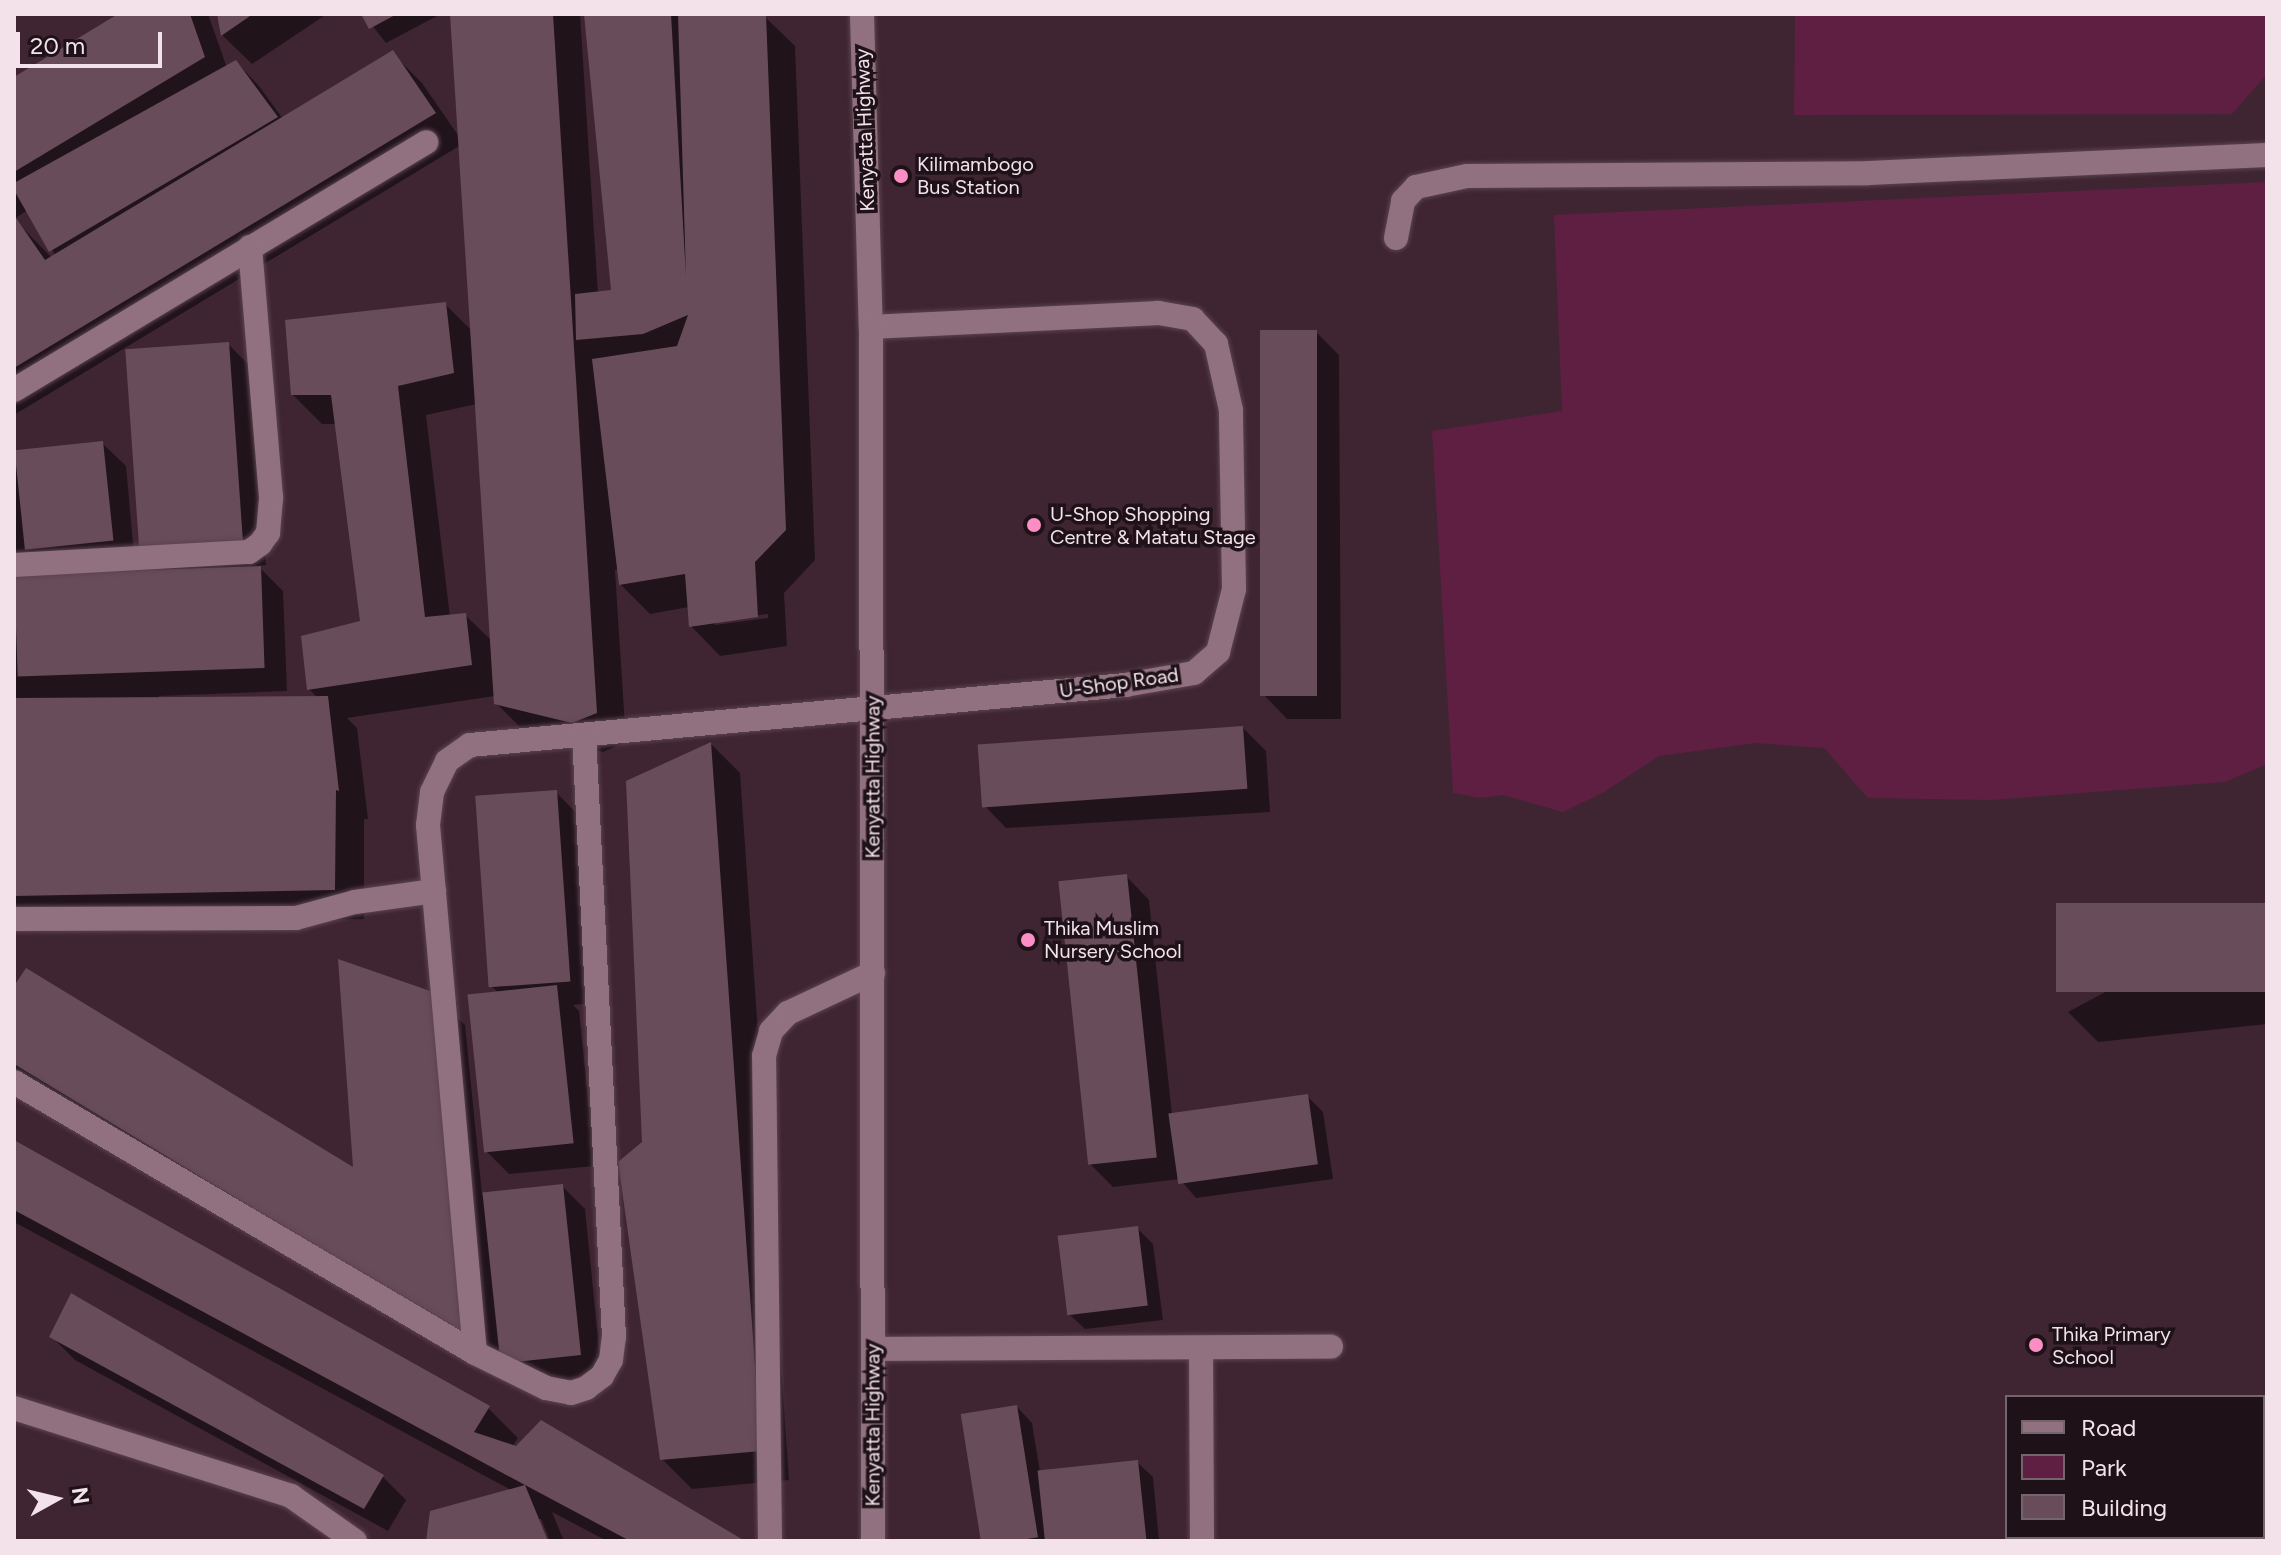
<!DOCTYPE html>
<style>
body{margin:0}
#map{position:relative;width:2281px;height:1555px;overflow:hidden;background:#3f2531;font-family:Figtree,sans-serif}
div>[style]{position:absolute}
.green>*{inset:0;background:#5f1f42}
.shadow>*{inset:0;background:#0007}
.building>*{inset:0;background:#694c5a;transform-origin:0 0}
.roads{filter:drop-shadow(0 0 2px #5b444f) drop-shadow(0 0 2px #5b444f)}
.lane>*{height:24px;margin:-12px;padding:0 12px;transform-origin:12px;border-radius:12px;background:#917180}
.street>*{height:24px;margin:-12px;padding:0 12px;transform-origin:12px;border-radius:12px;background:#917180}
.dots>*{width:22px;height:22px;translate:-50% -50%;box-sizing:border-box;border:4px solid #1e1218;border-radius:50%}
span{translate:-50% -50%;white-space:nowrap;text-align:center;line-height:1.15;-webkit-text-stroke:7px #1e1218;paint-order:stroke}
.street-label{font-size:20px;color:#f3e2e9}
.poi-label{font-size:20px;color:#f3e2e9}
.left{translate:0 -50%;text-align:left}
.frame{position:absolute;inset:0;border:16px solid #f3e2e9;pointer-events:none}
.legend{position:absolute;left:2005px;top:1395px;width:260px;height:144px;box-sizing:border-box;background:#1e1218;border:2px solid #73656c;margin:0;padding:10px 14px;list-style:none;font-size:24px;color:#f3e2e9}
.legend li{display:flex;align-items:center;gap:16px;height:40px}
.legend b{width:40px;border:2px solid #73656c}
.north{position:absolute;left:16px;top:1459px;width:80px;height:80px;-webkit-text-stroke:6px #1e1218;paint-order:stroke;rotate:82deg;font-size:22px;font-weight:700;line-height:32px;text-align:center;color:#f3e2e9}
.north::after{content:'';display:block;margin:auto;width:28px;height:36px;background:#f3e2e9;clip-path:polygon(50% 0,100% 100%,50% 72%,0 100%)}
.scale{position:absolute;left:16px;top:32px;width:146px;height:36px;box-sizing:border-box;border:4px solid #f3e2e9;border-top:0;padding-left:10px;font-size:24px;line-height:28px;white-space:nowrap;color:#f3e2e9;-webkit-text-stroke:6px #1e1218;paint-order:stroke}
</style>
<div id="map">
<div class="green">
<div style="clip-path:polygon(1795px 14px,2267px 14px,2267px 74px,2232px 114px,1794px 115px)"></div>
<div style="clip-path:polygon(2267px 182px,2267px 764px,2225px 782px,1991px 800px,1868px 798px,1824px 748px,1755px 743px,1659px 756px,1604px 792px,1563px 812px,1503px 795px,1481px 798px,1453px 793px,1432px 431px,1562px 411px,1554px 215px)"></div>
</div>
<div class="shadow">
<div style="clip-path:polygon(evenodd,122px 14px,208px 14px,227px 68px,236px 62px,259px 86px,283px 119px,392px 53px,422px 83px,460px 138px,452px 14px,580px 14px,598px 294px,614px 292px,586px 14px,762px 14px,795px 46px,815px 560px,784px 593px,787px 646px,720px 656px,691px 626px,689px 607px,650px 614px,620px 584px,619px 569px,615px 570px,626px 742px,603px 752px,526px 733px,496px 703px,495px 696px,347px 718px,357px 728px,368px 819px,364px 819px,364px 919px,14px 925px,14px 452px,102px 443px,126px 466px,135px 564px,32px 577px,165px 572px,143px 550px,228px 344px,251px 367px,266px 565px,258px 566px,283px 591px,287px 691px,159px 696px,159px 699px,318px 698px,309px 689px,362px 623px,337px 424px,322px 424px,292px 394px,445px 304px,472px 331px,461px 145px,14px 415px,14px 80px,122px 14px,28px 210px,56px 256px,52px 258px,14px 219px,28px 210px,122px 14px,477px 404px,492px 641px,465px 615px,450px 617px,426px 415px,477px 404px,122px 14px,768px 614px,768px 618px,715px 625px,715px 621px,768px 614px)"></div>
<div style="clip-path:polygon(219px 14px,327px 14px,252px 64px,222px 35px)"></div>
<div style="clip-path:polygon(363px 14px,438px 14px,439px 15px,386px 43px)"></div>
<div style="clip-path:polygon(1316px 332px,1339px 355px,1341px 719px,1287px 719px,1264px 695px)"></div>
<div style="clip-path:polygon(1243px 728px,1266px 751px,1270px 812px,1006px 828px,983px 804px)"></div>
<div style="clip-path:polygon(711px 744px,740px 773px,789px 1480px,692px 1489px,662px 1459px,644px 1143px)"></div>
<div style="clip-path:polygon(556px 792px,579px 816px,594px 1003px,573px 1005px,579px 1011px,595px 1166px,509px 1174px,486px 1151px,499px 993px,491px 986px)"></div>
<div style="clip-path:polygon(1126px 876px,1149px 900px,1172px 1115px,1307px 1096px,1323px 1112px,1333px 1179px,1196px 1198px,1180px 1179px,1113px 1187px,1090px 1164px)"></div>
<div style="clip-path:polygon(2267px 905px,2267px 1024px,2098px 1042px,2068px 1012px)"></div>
<div style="clip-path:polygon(14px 990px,356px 1171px,435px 995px,465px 1025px,482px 1194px,562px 1186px,585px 1209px,602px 1378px,524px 1386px,14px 1074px)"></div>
<div style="clip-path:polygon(14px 1143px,488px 1408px,518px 1438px,512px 1447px,741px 1541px,607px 1541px,552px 1512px,564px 1541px,550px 1541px,541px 1519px,536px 1519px,545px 1541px,428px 1541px,513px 1491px,14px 1222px)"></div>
<div style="clip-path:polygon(1137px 1228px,1153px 1244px,1163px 1320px,1085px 1329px,1069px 1314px)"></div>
<div style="clip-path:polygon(52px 1337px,383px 1477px,406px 1500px,388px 1531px,75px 1360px)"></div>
<div style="clip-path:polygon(1017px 1407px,1032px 1423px,1040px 1472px,1137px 1462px,1153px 1477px,1159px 1541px,984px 1541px,963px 1416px)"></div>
</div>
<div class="building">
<div style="clip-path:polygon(118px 14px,190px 14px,205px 57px,14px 172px,14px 77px)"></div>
<div style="clip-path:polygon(217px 14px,253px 14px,221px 36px)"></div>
<div style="clip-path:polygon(361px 14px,397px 14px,369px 29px)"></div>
<div style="clip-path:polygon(450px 14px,553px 14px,597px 713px,572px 723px,494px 704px)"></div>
<div style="clip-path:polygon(584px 14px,671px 14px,686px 276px,678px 14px,766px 14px,786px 530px,755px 562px,758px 617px,689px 627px,685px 574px,619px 585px,592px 359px,677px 346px,688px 315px,643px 334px,576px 340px,575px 294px,611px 290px)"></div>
<div style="clip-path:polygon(393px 50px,436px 113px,14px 368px,14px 220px,16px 218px,45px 260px)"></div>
<div style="clip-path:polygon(236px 60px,278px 117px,49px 252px,14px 190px,14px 183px)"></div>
<div style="clip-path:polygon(446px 302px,454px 373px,398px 386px,425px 617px,466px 613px,472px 665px,307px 690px,301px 636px,360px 621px,331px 395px,291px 395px,285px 320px)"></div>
<div style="left:1317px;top:330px;width:366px;height:57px;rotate:90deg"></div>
<div style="left:229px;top:342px;width:202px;height:104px;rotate:86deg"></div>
<div style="left:103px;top:441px;width:100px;height:89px;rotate:84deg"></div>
<div style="left:261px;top:566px;width:102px;height:247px;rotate:88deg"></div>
<div style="clip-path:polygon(328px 696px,339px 791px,336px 790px,335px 890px,14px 896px,14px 698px)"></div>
<div style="left:1243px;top:726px;width:63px;height:266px;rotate:86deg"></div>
<div style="clip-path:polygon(711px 742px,761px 1451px,660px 1460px,618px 1162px,642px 1142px,626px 781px)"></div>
<div style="left:557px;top:790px;width:192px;height:82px;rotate:86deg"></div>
<div style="left:1127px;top:874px;width:285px;height:69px;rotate:84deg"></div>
<div style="left:2267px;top:903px;width:89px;height:211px;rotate:90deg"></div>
<div style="clip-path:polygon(338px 959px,436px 993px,471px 1340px,14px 1064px,14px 986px,26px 968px,353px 1167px)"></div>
<div style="left:557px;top:985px;width:159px;height:90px;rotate:84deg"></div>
<div style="left:1308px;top:1094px;width:71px;height:141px;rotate:82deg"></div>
<div style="clip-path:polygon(14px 1140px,490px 1406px,474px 1432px,516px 1446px,541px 1420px,745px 1541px,630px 1541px,525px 1485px,548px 1541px,426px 1541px,430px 1511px,525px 1485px,14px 1210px)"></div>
<div style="left:563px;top:1184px;width:172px;height:81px;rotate:84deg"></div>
<div style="left:1138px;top:1226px;width:80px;height:81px;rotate:83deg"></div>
<div style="clip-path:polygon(71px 1293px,384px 1475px,364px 1509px,49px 1337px)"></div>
<div style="left:1017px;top:1405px;width:134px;height:57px;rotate:81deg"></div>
<div style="left:1138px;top:1460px;width:80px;height:101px;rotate:84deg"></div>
</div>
<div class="roads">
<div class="lane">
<div style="left:14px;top:390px;width:481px;rotate:-31deg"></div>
<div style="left:14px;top:565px;width:235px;rotate:-3.2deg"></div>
<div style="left:249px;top:552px;width:14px;rotate:-36deg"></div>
<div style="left:260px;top:544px;width:14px;rotate:-54deg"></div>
<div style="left:268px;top:533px;width:36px;rotate:-85deg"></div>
<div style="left:271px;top:497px;width:251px;rotate:-94.8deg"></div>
<div style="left:14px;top:919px;width:282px;rotate:-0.2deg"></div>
<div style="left:296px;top:918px;width:61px;rotate:-15.2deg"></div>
<div style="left:355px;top:902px;width:80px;rotate:-7.9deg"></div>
<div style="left:14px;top:1082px;width:535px;rotate:30.45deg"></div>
<div style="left:475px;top:1353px;width:530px;rotate:-95.09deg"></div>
<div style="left:428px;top:825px;width:33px;rotate:-83deg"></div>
<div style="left:432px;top:792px;width:34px;rotate:-64deg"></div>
<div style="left:447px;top:761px;width:28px;rotate:-35deg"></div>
<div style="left:470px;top:745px;width:658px;rotate:-5.23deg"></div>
<div style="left:1125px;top:685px;width:70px;rotate:-9.9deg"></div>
<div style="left:1194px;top:673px;width:32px;rotate:-41deg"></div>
<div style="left:1218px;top:652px;width:65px;rotate:-75.7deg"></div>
<div style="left:1234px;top:589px;width:179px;rotate:-91deg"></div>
<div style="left:1231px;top:410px;width:68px;rotate:-102.8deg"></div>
<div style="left:1216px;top:344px;width:34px;rotate:-133deg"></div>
<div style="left:1193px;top:319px;width:36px;rotate:-170deg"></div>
<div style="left:1158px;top:313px;width:287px;rotate:177.2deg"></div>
<div style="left:475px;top:1353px;width:79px;rotate:26.2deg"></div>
<div style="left:546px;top:1388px;width:25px;rotate:11deg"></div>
<div style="left:571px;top:1393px;width:16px;rotate:-18deg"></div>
<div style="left:586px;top:1388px;width:20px;rotate:-37deg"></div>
<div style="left:602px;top:1376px;width:18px;rotate:-61deg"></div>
<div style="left:611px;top:1360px;width:23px;rotate:-83deg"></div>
<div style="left:614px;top:1337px;width:603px;rotate:-92.85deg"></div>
<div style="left:14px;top:1408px;width:291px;rotate:17.6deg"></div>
<div style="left:291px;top:1496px;width:78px;rotate:35.1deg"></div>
<div style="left:770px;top:1541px;width:485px;rotate:-90.7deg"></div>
<div style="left:764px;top:1056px;width:26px;rotate:-74deg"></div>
<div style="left:771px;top:1031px;width:25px;rotate:-47deg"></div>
<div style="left:788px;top:1013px;width:94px;rotate:-25.2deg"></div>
</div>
<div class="street">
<div style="left:862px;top:14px;width:313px;rotate:88.4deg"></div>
<div style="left:871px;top:327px;width:1214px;rotate:89.91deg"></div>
<div style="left:1396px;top:238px;width:38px;rotate:-79deg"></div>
<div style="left:1403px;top:201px;width:19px;rotate:-47deg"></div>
<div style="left:1416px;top:187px;width:52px;rotate:-12.2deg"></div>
<div style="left:1467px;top:176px;width:402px;rotate:-0.4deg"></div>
<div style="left:1869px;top:173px;width:398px;rotate:-2.6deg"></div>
<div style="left:1201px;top:1348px;width:193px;rotate:89.7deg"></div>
<div style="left:873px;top:1349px;width:458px;rotate:-0.3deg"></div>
</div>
</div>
<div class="dots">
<div style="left:901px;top:176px;background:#fb8fc5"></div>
<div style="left:1034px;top:525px;background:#fb8fc5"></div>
<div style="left:1028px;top:940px;background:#fb8fc5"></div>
<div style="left:2036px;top:1345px;background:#fb8fc5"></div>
</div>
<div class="street-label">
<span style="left:865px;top:130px;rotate:-92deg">Kenyatta Highway</span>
<span style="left:1119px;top:683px;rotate:-8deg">U-Shop Road</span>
<span style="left:873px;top:777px;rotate:-90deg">Kenyatta Highway</span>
<span style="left:873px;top:1425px;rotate:-90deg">Kenyatta Highway</span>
</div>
<div class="poi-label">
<span class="left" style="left:917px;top:176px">Kilimambogo<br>Bus Station</span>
<span class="left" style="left:1050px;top:526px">U-Shop Shopping<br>Centre &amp; Matatu Stage</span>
<span class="left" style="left:1044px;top:940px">Thika Muslim<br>Nursery School</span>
<span class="left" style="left:2052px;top:1346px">Thika Primary<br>School</span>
</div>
<div class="frame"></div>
<ul class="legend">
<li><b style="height:10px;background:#917180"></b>Road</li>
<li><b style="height:22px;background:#5f1f42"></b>Park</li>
<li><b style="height:22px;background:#694c5a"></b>Building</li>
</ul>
<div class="north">N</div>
<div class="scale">20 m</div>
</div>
